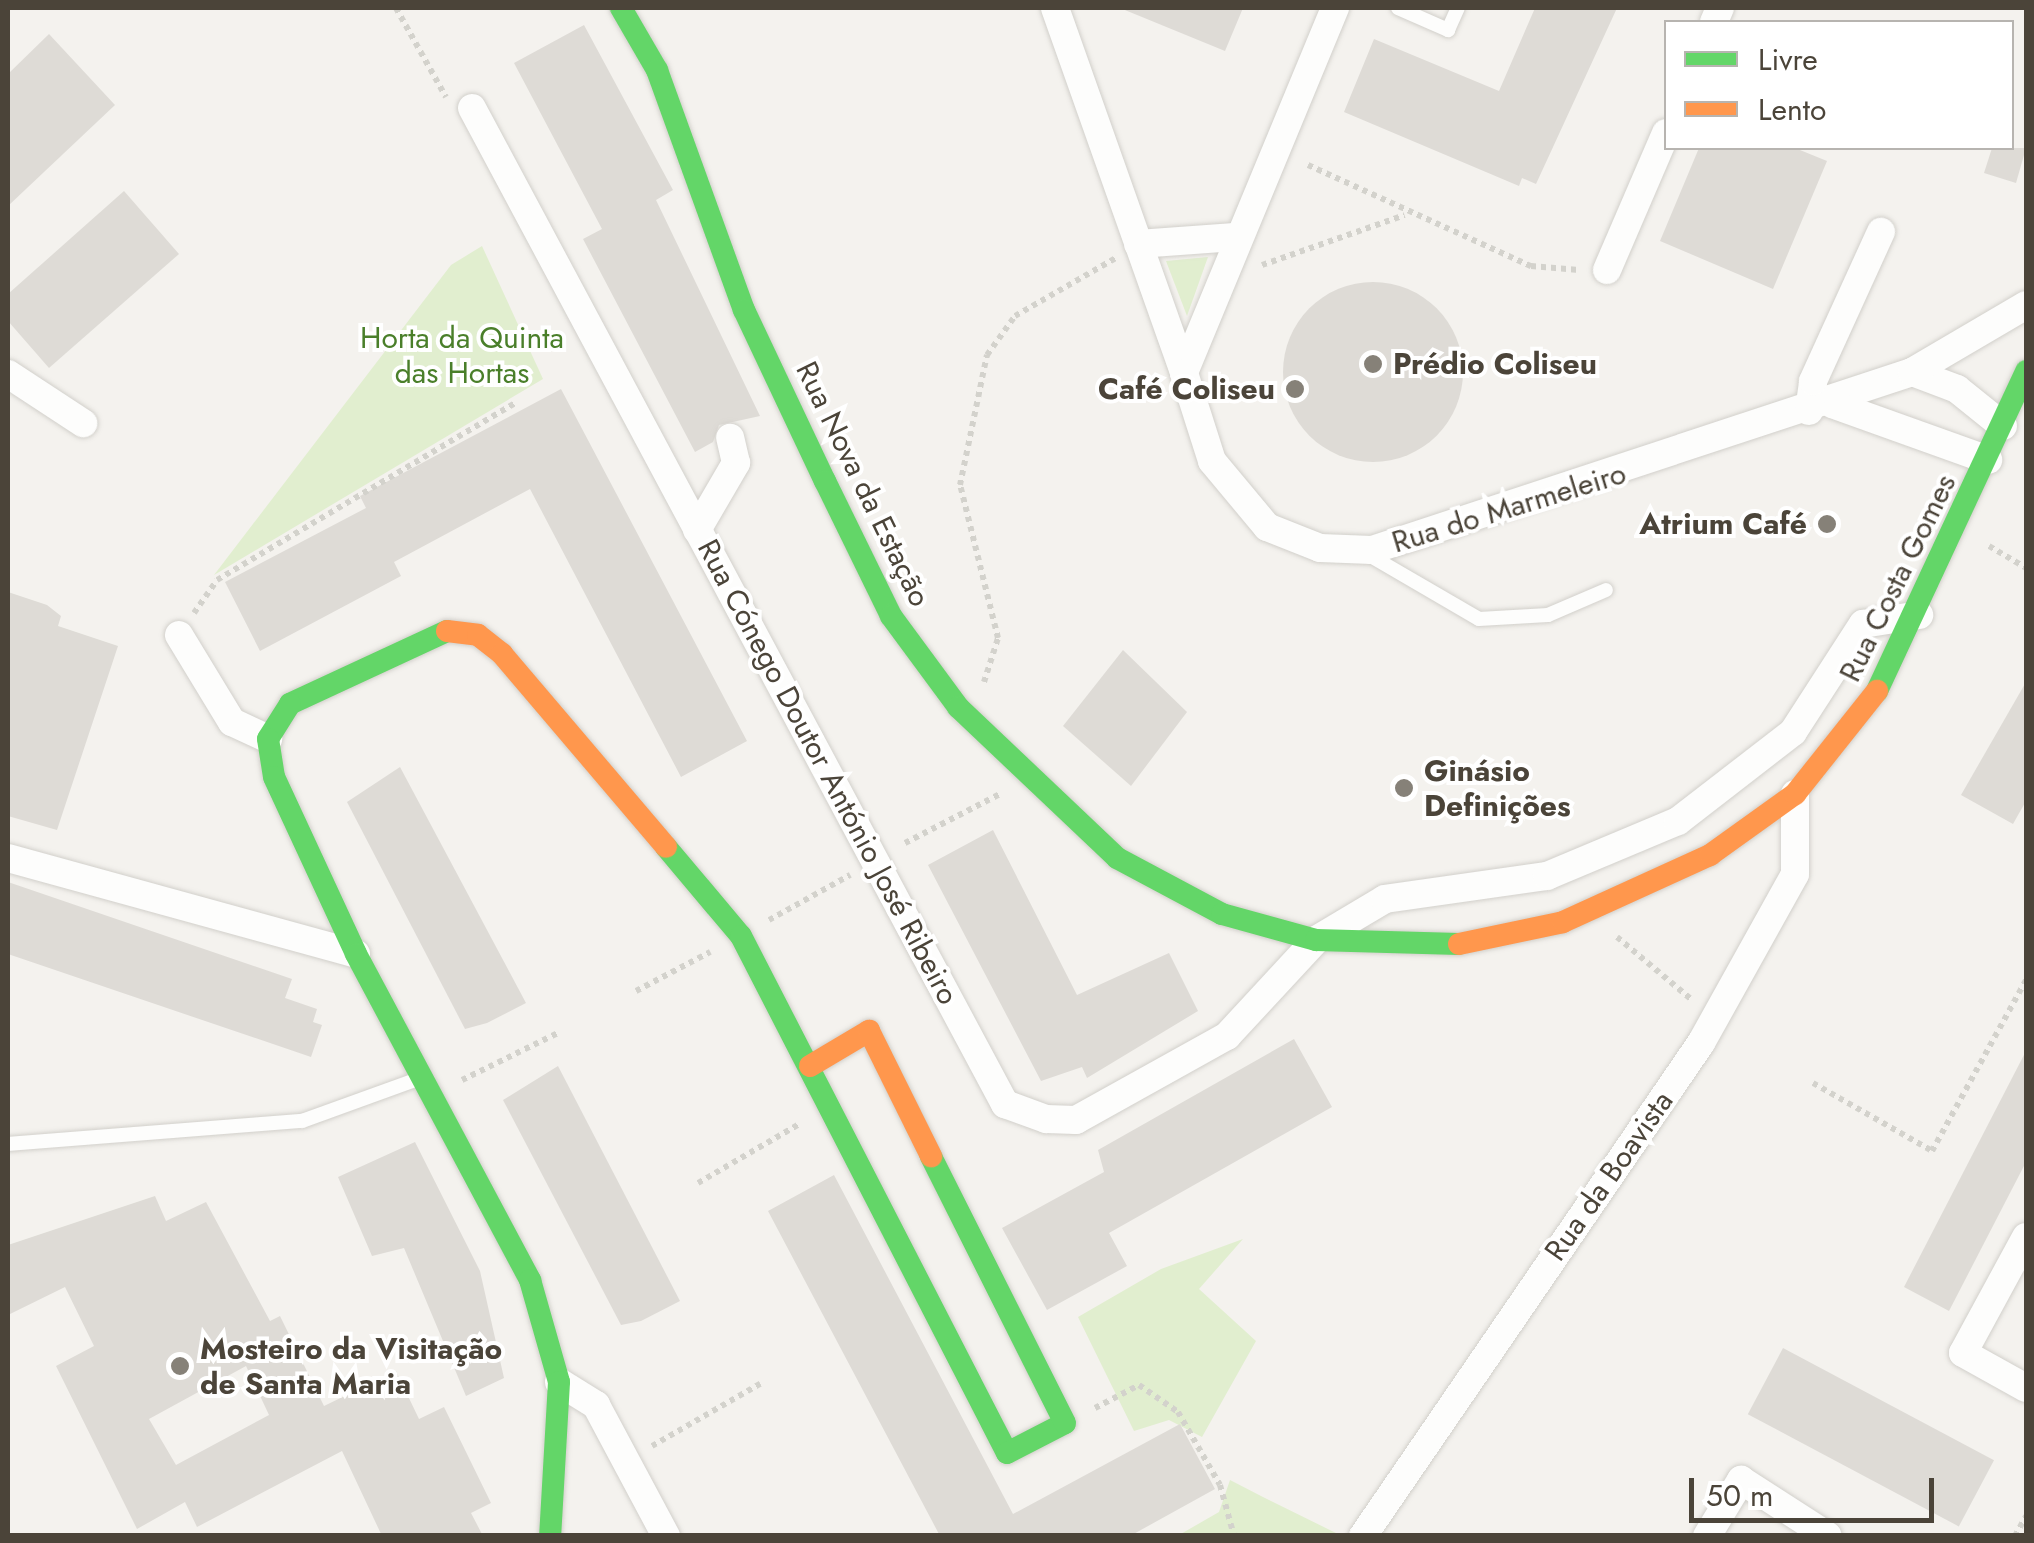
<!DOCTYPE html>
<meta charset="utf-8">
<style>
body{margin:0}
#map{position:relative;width:2034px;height:1543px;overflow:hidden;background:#f4f2ee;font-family:Jost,sans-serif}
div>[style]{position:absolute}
.green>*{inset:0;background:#e1eecf}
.building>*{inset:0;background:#dedbd6;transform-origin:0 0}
.round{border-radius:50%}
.path>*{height:6px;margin-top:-3px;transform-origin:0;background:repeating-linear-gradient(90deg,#d3d2cc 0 5px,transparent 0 10px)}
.roads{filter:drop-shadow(0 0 2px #d2d0cb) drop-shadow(0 0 2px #d2d0cb)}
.lane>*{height:14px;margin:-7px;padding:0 7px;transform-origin:7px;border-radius:7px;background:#fdfdfc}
.street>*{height:28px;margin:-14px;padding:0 14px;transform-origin:14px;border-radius:14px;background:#fdfdfc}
.fast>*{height:22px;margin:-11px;padding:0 11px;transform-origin:11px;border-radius:11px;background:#63d668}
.slow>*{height:22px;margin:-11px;padding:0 11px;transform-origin:11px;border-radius:11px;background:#ff974d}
.dots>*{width:28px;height:28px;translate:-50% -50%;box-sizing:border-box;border:5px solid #fff;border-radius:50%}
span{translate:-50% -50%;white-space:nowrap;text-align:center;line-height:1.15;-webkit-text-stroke:8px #fff;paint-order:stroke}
.park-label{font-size:30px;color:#4a7f2a}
.poi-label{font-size:30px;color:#4b4439;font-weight:700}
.left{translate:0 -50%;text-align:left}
.right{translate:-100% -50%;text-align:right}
.street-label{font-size:30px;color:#4b4439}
.frame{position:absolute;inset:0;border:10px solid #4b4439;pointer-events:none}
.legend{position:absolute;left:1664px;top:20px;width:350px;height:130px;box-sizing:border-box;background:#fff;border:2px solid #b7b4b0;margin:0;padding:12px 18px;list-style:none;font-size:30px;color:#4b4439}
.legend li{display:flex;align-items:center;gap:20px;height:50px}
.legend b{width:50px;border:2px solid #b7b4b0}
.scale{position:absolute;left:1689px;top:1478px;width:245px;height:45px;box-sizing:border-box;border:5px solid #4b4439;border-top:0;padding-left:12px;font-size:30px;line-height:35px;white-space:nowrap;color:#4b4439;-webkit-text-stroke:8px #fff;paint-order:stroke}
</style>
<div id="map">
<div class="green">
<div style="clip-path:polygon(482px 246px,543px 379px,214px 575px,451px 265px)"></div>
<div style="clip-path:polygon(1208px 257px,1187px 316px,1166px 261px)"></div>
<div style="clip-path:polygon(1243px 1239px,1199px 1289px,1256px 1341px,1202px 1437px,1169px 1420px,1134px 1431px,1078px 1317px,1161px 1269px)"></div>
<div style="clip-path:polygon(1230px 1480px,1261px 1496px,1340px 1535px,1179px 1535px,1219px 1512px)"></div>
</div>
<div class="building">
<div style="clip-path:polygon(1120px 8px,1243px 8px,1225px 51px)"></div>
<div style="clip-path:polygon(1535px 8px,1617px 8px,1536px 184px,1522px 178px,1519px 186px,1344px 112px,1374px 39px,1499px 91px)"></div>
<div style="clip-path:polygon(584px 25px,673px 190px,656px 200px,760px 416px,719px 425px,713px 442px,695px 452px,583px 239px,602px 229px,514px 63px)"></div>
<div style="clip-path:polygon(49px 34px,115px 105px,8px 206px,8px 74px)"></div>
<div style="clip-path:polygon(1699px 148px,1795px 148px,1827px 161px,1773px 289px,1660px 241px)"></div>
<div style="clip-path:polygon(1992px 148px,2026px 148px,2016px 183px,1984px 173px)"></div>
<div style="clip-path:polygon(124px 191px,179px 254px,49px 368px,8px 321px,8px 294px)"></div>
<div class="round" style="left:1283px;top:282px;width:180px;height:180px"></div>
<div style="clip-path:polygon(561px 389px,747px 741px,681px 777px,530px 489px,394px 562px,401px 576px,260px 651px,225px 582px,366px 508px,360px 496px)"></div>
<div style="clip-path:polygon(8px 592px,47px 605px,61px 616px,58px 626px,118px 646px,57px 830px,8px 816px)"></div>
<div style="clip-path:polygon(1123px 650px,1187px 712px,1131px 786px,1063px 726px)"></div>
<div style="clip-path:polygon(2026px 682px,2026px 801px,2013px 824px,1961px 795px)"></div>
<div style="clip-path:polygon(400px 767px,526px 1003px,487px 1023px,465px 1029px,347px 802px)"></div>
<div style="clip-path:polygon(993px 830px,1077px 995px,1169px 953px,1198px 1011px,1087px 1078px,1082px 1067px,1041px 1081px,928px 865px)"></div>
<div style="clip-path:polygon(8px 882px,292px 979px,285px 998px,317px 1009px,313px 1022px,322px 1025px,311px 1057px,8px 954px)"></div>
<div style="clip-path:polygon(1294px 1039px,1332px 1107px,1109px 1233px,1127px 1266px,1047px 1310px,1002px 1228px,1104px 1172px,1098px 1150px)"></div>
<div style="clip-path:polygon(2026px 1051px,2026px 1162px,1949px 1311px,1904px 1287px)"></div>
<div style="clip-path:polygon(558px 1066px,680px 1301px,641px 1321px,621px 1325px,503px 1100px)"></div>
<div style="clip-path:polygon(415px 1142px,480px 1271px,504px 1378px,466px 1396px,404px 1248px,372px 1256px,338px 1177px)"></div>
<div style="clip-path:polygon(834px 1175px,1013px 1514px,1180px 1424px,1215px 1489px,1130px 1536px,940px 1536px,768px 1211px)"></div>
<div style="clip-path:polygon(evenodd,155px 1196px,166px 1221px,206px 1202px,270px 1321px,280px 1316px,324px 1406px,396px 1371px,419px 1419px,444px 1407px,491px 1503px,471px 1513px,483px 1536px,382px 1536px,342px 1451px,197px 1527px,185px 1502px,137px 1529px,56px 1366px,94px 1346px,65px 1287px,8px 1315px,8px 1245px,155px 1196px,246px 1366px,269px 1415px,176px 1465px,149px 1419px,246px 1366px)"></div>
<div style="left:1783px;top:1348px;width:239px;height:75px;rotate:28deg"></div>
</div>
<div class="path">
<div style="left:396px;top:8px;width:102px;rotate:60.7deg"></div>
<div style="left:1308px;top:165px;width:245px;rotate:24.4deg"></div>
<div style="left:1531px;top:266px;width:48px;rotate:4.8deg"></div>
<div style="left:1262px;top:265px;width:151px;rotate:-19.3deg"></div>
<div style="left:1989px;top:546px;width:43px;rotate:30.7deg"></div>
<div style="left:194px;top:613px;width:40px;rotate:-55.1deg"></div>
<div style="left:217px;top:580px;width:349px;rotate:-30.7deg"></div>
<div style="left:984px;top:682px;width:46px;rotate:-72.3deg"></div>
<div style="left:998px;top:638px;width:158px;rotate:-103.9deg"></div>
<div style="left:960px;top:485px;width:133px;rotate:-78.3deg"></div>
<div style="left:987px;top:355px;width:48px;rotate:-54.3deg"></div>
<div style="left:1015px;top:316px;width:116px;rotate:-29.9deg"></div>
<div style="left:905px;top:843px;width:109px;rotate:-27.3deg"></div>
<div style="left:769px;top:920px;width:93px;rotate:-29.1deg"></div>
<div style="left:1617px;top:937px;width:97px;rotate:40deg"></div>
<div style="left:636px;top:991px;width:84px;rotate:-27.8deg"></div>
<div style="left:462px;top:1080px;width:109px;rotate:-26.1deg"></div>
<div style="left:1813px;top:1083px;width:137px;rotate:29.7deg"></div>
<div style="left:1932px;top:1151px;width:195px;rotate:-61.2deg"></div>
<div style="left:698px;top:1183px;width:119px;rotate:-30.2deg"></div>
<div style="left:1095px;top:1408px;width:50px;rotate:-27.6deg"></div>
<div style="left:1139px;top:1385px;width:47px;rotate:34.7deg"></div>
<div style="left:1178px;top:1412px;width:84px;rotate:60.1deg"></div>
<div style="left:1220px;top:1485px;width:53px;rotate:74.6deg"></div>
<div style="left:652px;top:1446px;width:125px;rotate:-29.9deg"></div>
<div style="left:2015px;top:1536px;width:23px;rotate:-61deg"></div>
</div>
<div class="roads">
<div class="lane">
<div style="left:1398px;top:8px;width:55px;rotate:23.7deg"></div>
<div style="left:1448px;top:30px;width:24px;rotate:-66deg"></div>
<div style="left:1369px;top:555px;width:127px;rotate:30.2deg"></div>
<div style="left:1479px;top:619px;width:69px;rotate:-3.3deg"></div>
<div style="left:1548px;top:615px;width:63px;rotate:-23.3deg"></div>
<div style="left:8px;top:1144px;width:295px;rotate:-4.5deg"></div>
<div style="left:302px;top:1121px;width:123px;rotate:-19.9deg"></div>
</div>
<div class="street">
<div style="left:1055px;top:8px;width:387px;rotate:70.5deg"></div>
<div style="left:1335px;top:8px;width:395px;rotate:112.5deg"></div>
<div style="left:1184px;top:373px;width:92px;rotate:72.3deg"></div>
<div style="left:1212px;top:461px;width:86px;rotate:50.2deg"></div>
<div style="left:1267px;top:527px;width:57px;rotate:21.6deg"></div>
<div style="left:1320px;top:548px;width:52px;rotate:2.2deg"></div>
<div style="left:1372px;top:550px;width:569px;rotate:-18.24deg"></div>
<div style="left:1912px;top:372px;width:48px;rotate:20.7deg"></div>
<div style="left:1957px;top:389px;width:59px;rotate:38.8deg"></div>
<div style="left:1714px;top:22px;width:15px;rotate:-67deg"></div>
<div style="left:472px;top:108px;width:1130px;rotate:61.85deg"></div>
<div style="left:1005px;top:1104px;width:44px;rotate:20.1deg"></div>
<div style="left:1046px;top:1119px;width:30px;rotate:2deg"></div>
<div style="left:1076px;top:1120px;width:173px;rotate:-29.1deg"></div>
<div style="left:1227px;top:1036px;width:131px;rotate:-47.2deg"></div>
<div style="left:1316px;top:940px;width:80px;rotate:-30.7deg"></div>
<div style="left:1385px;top:899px;width:164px;rotate:-8.1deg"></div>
<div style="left:1547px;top:876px;width:142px;rotate:-22.8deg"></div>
<div style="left:1678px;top:821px;width:145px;rotate:-37.7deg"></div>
<div style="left:1793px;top:732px;width:129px;rotate:-57.1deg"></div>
<div style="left:1863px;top:624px;width:57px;rotate:-9.1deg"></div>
<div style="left:1138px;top:244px;width:97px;rotate:-4.1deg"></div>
<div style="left:1607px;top:270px;width:149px;rotate:-66.7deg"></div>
<div style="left:1912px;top:372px;width:132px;rotate:-30.4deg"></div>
<div style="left:8px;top:374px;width:90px;rotate:33.2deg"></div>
<div style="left:1832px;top:404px;width:166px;rotate:19.7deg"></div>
<div style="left:1809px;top:411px;width:30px;rotate:-82deg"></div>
<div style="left:1813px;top:381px;width:164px;rotate:-65.5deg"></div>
<div style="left:697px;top:530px;width:78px;rotate:-59.8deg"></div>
<div style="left:736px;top:463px;width:26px;rotate:-103deg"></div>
<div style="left:179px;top:635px;width:102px;rotate:58.7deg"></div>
<div style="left:232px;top:722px;width:40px;rotate:25deg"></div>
<div style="left:8px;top:858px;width:361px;rotate:15.4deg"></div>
<div style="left:2026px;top:1237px;width:132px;rotate:118.5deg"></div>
<div style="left:1963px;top:1353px;width:72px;rotate:29.1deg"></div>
<div style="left:559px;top:1382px;width:44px;rotate:31.9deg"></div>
<div style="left:596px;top:1405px;width:149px;rotate:61.9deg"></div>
<div style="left:1363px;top:1536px;width:598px;rotate:-55.57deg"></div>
<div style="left:1701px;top:1043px;width:193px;rotate:-60.9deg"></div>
<div style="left:1795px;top:874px;width:80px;rotate:-90deg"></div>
<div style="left:1707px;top:1536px;width:66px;rotate:-58.7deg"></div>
<div style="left:1741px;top:1480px;width:103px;rotate:32.8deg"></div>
</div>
<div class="fast">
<div style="left:621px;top:8px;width:72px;rotate:59.9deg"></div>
<div style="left:657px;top:70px;width:255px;rotate:70.1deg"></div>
<div style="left:744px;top:310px;width:189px;rotate:64.7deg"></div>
<div style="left:825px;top:481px;width:150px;rotate:63.9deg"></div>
<div style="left:891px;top:616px;width:113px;rotate:53.6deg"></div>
<div style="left:958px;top:707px;width:219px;rotate:43.5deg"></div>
<div style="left:1117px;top:858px;width:119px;rotate:28.1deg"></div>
<div style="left:1222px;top:914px;width:98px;rotate:15.5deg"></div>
<div style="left:1316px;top:940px;width:143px;rotate:1.6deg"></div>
<div style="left:447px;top:631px;width:173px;rotate:155.1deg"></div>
<div style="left:290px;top:704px;width:41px;rotate:122.2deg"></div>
<div style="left:268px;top:739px;width:38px;rotate:81deg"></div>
<div style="left:274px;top:777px;width:195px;rotate:65.1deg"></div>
<div style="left:356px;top:954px;width:370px;rotate:61.9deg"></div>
<div style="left:530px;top:1280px;width:106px;rotate:74.1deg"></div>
<div style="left:559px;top:1382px;width:154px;rotate:93.3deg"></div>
<div style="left:1877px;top:691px;width:353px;rotate:-65deg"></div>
<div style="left:666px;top:847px;width:116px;rotate:49.9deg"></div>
<div style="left:741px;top:936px;width:581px;rotate:62.77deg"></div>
<div style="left:1007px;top:1453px;width:65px;rotate:-27.3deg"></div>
<div style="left:1065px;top:1423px;width:299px;rotate:-116.7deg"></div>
</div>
<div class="slow">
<div style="left:447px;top:631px;width:31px;rotate:7deg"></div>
<div style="left:478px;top:635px;width:31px;rotate:38deg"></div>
<div style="left:502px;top:654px;width:253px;rotate:49.6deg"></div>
<div style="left:1459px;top:944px;width:106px;rotate:-11.9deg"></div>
<div style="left:1563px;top:922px;width:162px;rotate:-24.5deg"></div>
<div style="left:1710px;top:855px;width:105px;rotate:-35.7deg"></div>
<div style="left:1795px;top:794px;width:132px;rotate:-51.5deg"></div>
<div style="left:810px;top:1066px;width:69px;rotate:-30.7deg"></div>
<div style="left:869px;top:1031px;width:140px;rotate:63.6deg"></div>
</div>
</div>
<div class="dots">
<div style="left:1373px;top:364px;background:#868178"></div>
<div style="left:1295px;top:389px;background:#868178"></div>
<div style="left:1827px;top:524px;background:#868178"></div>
<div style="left:1404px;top:788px;background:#868178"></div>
<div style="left:180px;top:1366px;background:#868178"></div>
</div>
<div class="park-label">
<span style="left:462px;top:355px">Horta da Quinta<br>das Hortas</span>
</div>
<div class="poi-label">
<span class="left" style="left:1393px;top:364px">Prédio Coliseu</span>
<span class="right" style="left:1275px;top:389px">Café Coliseu</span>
<span class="right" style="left:1807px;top:524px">Atrium Café</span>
<span class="left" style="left:1424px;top:788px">Ginásio<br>Definições</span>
<span class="left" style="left:200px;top:1366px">Mosteiro da Visitação<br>de Santa Maria</span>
</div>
<div class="street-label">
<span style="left:863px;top:484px;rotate:64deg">Rua Nova da Estação</span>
<span style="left:1509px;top:508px;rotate:-17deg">Rua do Marmeleiro</span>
<span style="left:1898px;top:578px;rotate:-64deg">Rua Costa Gomes</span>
<span style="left:828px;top:772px;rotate:62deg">Rua Cónego Doutor António José Ribeiro</span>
<span style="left:1609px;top:1176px;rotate:-55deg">Rua da Boavista</span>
</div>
<div class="frame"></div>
<ul class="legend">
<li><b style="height:12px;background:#63d668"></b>Livre</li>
<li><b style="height:12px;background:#ff974d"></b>Lento</li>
</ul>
<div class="scale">50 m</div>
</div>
